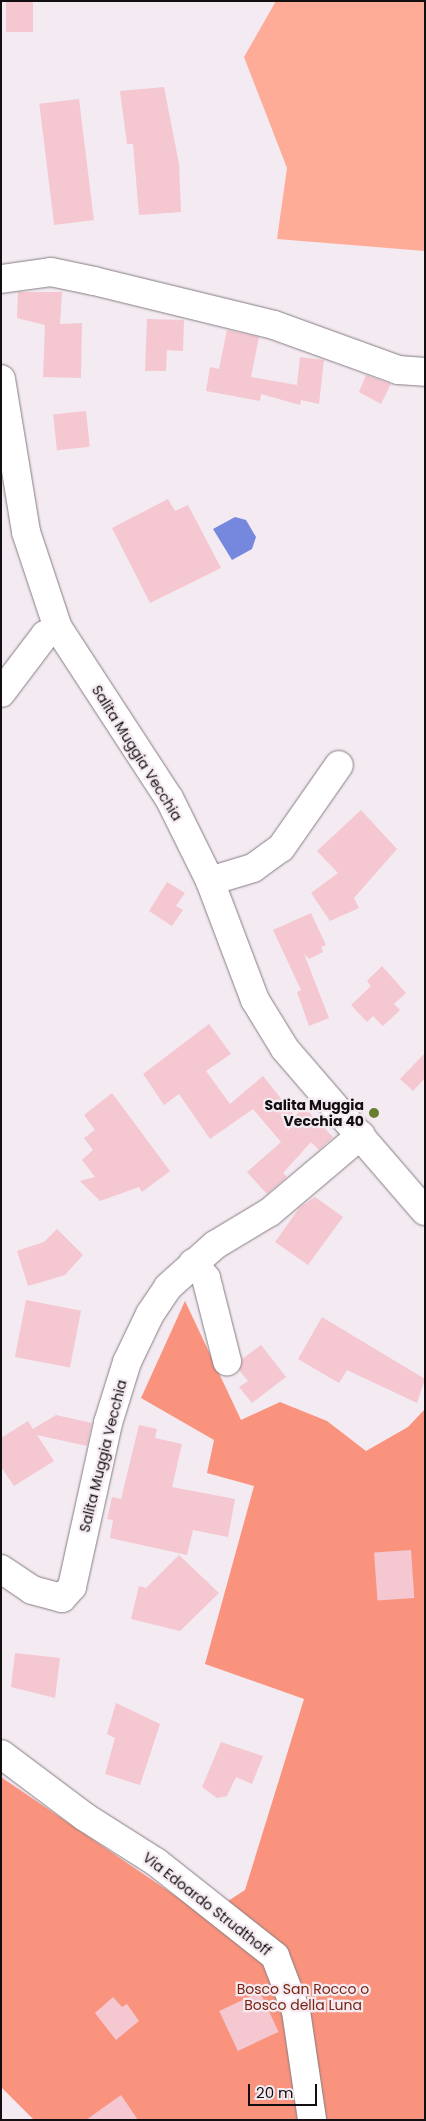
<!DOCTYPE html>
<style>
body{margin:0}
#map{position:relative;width:426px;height:2121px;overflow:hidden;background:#f4eaf1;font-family:Poppins,sans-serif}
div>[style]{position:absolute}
.green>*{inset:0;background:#feab98}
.forest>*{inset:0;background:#fa937d}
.water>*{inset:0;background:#7688dd}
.building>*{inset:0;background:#f4c7d1;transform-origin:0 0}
.roads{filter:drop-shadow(0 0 1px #857d83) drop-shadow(0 0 1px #857d83)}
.street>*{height:28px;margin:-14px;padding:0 14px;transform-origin:14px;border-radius:14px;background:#fff}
.dots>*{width:14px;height:14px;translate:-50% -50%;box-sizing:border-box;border:2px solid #f4eaf1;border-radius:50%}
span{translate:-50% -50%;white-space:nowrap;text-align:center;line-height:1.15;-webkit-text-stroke:4.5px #f4eaf1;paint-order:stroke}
.street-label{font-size:14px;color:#120e11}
.poi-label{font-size:14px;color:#120e11;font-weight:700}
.right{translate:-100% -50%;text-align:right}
.park-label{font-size:14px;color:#7c2210}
.frame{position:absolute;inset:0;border:2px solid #120e11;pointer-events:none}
.scale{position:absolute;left:248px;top:2084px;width:69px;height:22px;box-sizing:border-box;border:2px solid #120e11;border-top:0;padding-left:6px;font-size:15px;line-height:18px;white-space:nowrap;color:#120e11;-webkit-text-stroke:4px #f4eaf1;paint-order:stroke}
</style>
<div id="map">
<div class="green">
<div style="clip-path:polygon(276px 1px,425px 1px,425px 251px,277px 239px,287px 168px,244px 57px)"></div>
</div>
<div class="forest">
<div style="clip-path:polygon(185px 1301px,241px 1420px,280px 1402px,327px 1421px,366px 1451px,408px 1427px,425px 1409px,425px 2120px,34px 2120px,1px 2087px,1px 1777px,205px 1916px,245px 1890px,304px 1699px,205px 1664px,254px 1486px,207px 1473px,214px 1440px,141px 1398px)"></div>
</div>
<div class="water">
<div style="clip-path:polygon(235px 517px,246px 520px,256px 537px,252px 549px,232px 560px,213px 529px)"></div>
</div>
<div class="building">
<div style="left:6px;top:1px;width:27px;height:31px"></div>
<div style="clip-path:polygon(164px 87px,179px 164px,181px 212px,139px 215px,133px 144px,127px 144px,120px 91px)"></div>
<div style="left:79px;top:99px;width:122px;height:40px;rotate:83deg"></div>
<div style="clip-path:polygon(18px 292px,62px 292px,60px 324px,82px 323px,81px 378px,43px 377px,45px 325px,17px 318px)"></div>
<div style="clip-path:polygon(147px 319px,184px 320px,183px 351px,167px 350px,166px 371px,145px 371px)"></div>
<div style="clip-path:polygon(227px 330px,259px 337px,251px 377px,297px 385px,300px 357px,324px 360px,319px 404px,301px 400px,300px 405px,261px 394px,260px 401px,206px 391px,210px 367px,219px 369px)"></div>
<div style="clip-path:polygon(366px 375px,391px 384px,381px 404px,359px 392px)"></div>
<div style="left:86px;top:411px;width:36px;height:33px;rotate:84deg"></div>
<div style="clip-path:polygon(168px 499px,175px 511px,188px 505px,221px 568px,150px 603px,112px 528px)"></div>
<div style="clip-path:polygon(361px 810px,397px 849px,354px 898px,359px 908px,330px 921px,311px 893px,338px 873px,317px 851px)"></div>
<div style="clip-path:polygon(167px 882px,185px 893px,176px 906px,183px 910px,172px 926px,149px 911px)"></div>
<div style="clip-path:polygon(311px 913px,326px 945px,321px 947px,323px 952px,309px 959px,304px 954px,329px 1018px,309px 1026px,297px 992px,301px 990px,273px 930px)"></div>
<div style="clip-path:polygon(382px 966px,406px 993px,394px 1004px,400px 1010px,383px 1026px,373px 1016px,367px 1022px,351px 1005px,371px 986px,367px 981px)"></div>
<div style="clip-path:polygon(209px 1024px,231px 1054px,206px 1071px,230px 1104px,263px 1076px,295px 1116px,304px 1107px,333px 1137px,319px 1150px,311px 1142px,283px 1173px,287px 1177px,267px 1194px,247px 1172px,281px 1142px,253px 1109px,210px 1139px,179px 1094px,164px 1105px,143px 1074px)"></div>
<div style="clip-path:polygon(425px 1053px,425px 1078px,413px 1091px,400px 1079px)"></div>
<div style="clip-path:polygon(112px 1093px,170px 1171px,142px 1192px,139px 1187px,100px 1201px,80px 1181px,95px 1177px,82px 1160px,93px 1150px,84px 1138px,95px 1130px,84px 1115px)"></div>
<div style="clip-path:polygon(315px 1197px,343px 1217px,308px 1265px,275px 1242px,300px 1207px)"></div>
<div style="clip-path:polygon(57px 1229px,83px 1255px,65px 1275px,28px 1286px,17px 1251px,44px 1242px)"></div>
<div style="left:26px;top:1300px;width:56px;height:58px;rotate:11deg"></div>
<div style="clip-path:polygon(322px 1317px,425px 1379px,417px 1403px,347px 1370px,339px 1383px,298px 1359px)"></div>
<div style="clip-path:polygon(261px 1345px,286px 1377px,252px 1403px,239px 1387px,248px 1381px,239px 1370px,242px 1359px)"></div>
<div style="clip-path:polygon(56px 1415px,92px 1423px,87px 1446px,37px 1435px,54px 1461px,14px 1486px,1px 1467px,1px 1438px,28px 1421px,33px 1429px)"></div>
<div style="clip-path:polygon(139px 1425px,157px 1429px,155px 1438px,182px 1444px,172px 1487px,235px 1499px,228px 1537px,193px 1530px,187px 1555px,110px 1538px,113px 1520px,107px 1519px,112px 1497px,121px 1499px)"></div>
<div style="left:411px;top:1550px;width:48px;height:37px;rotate:86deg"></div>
<div style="clip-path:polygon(179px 1555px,219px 1593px,180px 1631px,131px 1619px,139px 1586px,146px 1588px)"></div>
<div style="clip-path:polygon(15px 1653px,60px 1658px,55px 1698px,11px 1687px)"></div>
<div style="clip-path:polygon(116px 1703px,160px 1724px,140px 1785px,105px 1774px,115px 1738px,107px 1734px)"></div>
<div style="clip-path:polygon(221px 1742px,263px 1756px,252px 1784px,236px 1777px,227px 1796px,217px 1798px,202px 1787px)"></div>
<div style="left:260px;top:1992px;width:44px;height:45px;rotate:65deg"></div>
<div style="clip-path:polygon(113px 1997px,122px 2007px,127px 2004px,139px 2021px,116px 2040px,95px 2013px)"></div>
<div style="clip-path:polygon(121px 2095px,138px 2120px,86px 2120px)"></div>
</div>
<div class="roads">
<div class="street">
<div style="left:1px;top:279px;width:50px;rotate:-8deg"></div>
<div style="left:51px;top:272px;width:44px;rotate:11.8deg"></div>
<div style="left:94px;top:281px;width:185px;rotate:13.7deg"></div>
<div style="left:274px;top:325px;width:132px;rotate:19.9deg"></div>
<div style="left:398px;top:370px;width:27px;rotate:4deg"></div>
<div style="left:1px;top:379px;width:155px;rotate:80.7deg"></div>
<div style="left:26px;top:532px;width:101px;rotate:71.6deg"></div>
<div style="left:58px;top:628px;width:203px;rotate:56.9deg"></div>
<div style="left:169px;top:798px;width:93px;rotate:63.7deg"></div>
<div style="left:210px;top:881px;width:127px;rotate:69.3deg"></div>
<div style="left:255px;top:1000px;width:57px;rotate:58.5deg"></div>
<div style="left:285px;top:1049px;width:214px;rotate:49.2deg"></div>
<div style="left:1px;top:693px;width:73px;rotate:-52.8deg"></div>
<div style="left:45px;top:635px;width:15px;rotate:-28deg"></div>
<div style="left:210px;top:881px;width:45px;rotate:-16.8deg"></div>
<div style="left:253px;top:868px;width:34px;rotate:-36deg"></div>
<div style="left:281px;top:848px;width:101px;rotate:-55.1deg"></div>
<div style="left:193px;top:1263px;width:20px;rotate:49deg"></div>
<div style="left:206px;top:1278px;width:86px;rotate:75.8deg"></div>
<div style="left:1px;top:1569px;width:37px;rotate:34deg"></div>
<div style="left:32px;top:1590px;width:31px;rotate:15deg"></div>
<div style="left:62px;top:1598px;width:15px;rotate:-48deg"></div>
<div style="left:72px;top:1587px;width:168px;rotate:-77.6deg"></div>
<div style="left:108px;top:1423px;width:64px;rotate:-72.7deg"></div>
<div style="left:127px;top:1362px;width:53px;rotate:-64.4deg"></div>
<div style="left:150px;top:1314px;width:32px;rotate:-56deg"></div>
<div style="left:168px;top:1287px;width:63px;rotate:-41.8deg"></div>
<div style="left:215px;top:1245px;width:64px;rotate:-31deg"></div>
<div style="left:270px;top:1212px;width:119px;rotate:-40.2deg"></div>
<div style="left:1px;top:1754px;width:105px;rotate:36.9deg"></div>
<div style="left:85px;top:1817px;width:84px;rotate:32.4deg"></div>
<div style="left:156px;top:1862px;width:152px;rotate:38.3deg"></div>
<div style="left:275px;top:1956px;width:59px;rotate:69.1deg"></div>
<div style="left:296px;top:2011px;width:110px;rotate:81.6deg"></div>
</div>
</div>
<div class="dots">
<div style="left:374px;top:1113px;background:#677e2f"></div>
</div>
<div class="street-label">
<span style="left:137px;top:753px;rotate:58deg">Salita Muggia Vecchia</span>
<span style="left:103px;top:1456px;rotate:-76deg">Salita Muggia Vecchia</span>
<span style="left:207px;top:1904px;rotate:38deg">Via Edoardo Strudthoff</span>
</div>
<div class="poi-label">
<span class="right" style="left:364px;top:1113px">Salita Muggia<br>Vecchia 40</span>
</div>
<div class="park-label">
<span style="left:303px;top:1997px">Bosco San Rocco o<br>Bosco della Luna</span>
</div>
<div class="frame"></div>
<div class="scale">20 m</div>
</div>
